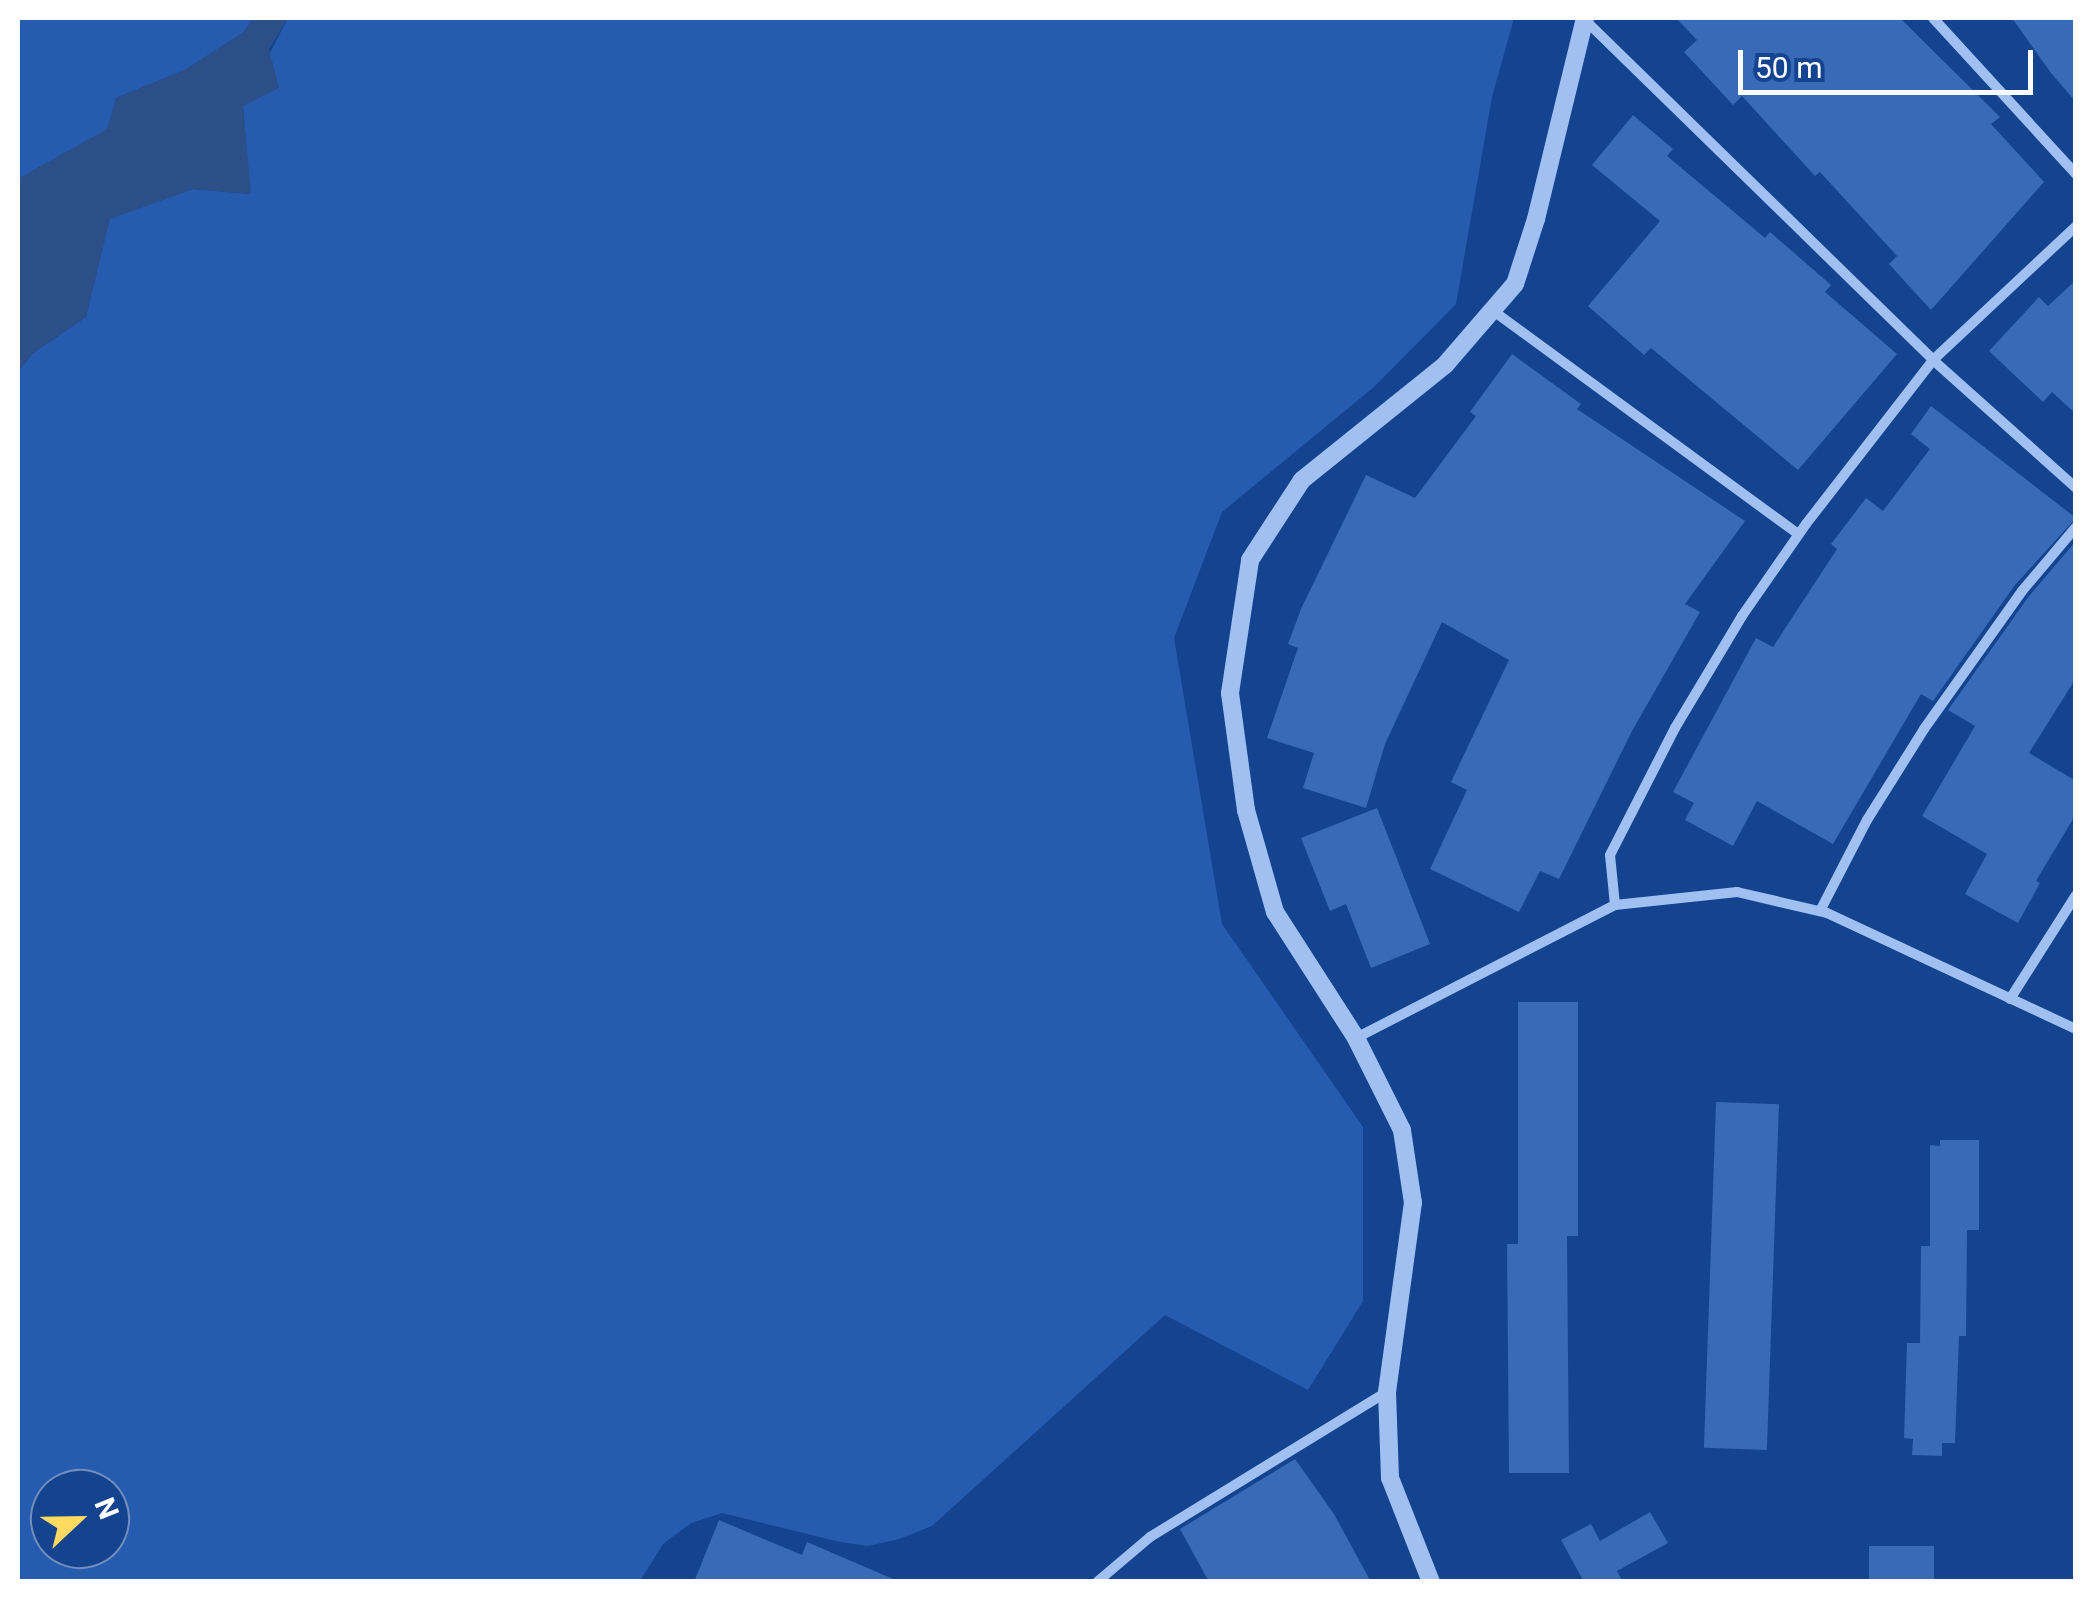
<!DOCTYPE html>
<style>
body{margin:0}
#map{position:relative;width:2093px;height:1599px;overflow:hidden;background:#144390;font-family:Roboto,sans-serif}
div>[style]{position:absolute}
.green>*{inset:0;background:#265caf}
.water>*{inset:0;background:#2d4f88}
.building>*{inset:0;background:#386ab7;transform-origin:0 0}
.minor>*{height:10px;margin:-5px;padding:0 5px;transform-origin:5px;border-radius:5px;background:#a0c0f1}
.tertiary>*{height:18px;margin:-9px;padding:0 9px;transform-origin:9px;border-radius:9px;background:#a0c0f1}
span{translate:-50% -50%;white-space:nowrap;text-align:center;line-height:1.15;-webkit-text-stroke:8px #144390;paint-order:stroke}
.frame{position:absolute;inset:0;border:20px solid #fff;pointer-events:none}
.north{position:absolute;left:30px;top:1469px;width:100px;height:100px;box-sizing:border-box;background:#144390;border:2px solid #728ebc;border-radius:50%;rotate:68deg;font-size:28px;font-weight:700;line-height:40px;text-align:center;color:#fff}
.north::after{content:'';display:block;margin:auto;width:35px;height:45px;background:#ffda60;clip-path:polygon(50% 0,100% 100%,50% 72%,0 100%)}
.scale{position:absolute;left:1738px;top:50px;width:295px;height:45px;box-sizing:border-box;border:5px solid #fff;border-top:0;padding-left:12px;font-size:30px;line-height:35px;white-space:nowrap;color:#fff;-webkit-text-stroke:8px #144390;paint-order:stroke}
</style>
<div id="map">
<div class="green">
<div style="clip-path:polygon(18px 18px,253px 18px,244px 32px,185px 70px,116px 98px,108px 129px,18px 179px)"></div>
<div style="clip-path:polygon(evenodd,288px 18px,1514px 18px,1492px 97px,1456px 304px,1375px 386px,1222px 512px,1174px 638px,1222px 924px,1363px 1127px,1363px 1301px,1308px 1390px,1165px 1315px,932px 1526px,899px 1539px,868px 1546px,840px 1542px,722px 1513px,691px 1523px,663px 1544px,640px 1581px,18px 1582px,18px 372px,33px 353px,86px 317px,109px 219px,193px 189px,250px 194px,243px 105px,288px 18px,50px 1489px,110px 1489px,110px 1549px,50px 1549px,50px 1489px)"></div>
</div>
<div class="water">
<div style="clip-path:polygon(253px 18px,288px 18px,269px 49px,279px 88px,243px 106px,251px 194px,193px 189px,110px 219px,86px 317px,33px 353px,18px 372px,18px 179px,107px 129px,116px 98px,185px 70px,244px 32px)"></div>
</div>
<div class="building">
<div style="clip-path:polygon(1676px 18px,1900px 18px,2000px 117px,1991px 124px,2044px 182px,1931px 310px,1889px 264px,1897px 256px,1820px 172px,1815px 176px,1742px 96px,1733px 105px,1684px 52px,1697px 40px)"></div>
<div style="clip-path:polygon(2012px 18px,2076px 18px,2076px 102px,2051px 73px)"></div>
<div style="clip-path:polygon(1633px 115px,1673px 149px,1667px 156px,1765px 238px,1770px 232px,1831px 285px,1825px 292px,1897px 354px,1798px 470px,1651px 348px,1644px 355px,1588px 306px,1660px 221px,1592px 165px)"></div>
<div style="clip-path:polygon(2076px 280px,2076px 414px,2052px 392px,2043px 402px,1989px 351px,2039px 297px,2048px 306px)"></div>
<div style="clip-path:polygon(1512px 354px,1581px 404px,1577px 409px,1745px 521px,1685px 604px,1700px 612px,1632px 731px,1559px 879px,1540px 871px,1519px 912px,1430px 869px,1467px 790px,1451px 782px,1509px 660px,1442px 622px,1385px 744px,1366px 808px,1303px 788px,1314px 753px,1267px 738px,1298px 648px,1288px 644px,1301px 609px,1366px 475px,1415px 498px,1476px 416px,1470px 412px)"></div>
<div style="clip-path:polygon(1931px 406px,2076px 518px,2015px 585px,1933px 701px,1921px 694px,1833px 844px,1757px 801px,1733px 846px,1685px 820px,1694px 803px,1673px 792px,1756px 638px,1773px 647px,1837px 549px,1831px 544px,1866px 498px,1883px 511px,1930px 449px,1911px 434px)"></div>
<div style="clip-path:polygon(2076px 541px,2076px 678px,2029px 753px,2076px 781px,2076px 814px,2036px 881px,2040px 883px,2018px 923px,1965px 894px,1987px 854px,1922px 816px,1975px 726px,1948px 710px,2029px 596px)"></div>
<div style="clip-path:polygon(1377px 808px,1430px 944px,1371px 968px,1346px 904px,1330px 911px,1301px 838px)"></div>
<div style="clip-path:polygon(1518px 1002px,1578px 1002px,1578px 1236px,1567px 1236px,1569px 1473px,1509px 1473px,1507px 1244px,1518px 1244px)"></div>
<div style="left:1716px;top:1102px;width:63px;height:346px;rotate:2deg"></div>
<div style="clip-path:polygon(1940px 1140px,1979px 1140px,1979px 1230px,1967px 1230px,1966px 1336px,1959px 1336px,1955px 1443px,1942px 1443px,1942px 1456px,1912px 1455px,1913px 1439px,1904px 1438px,1907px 1343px,1920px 1343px,1921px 1246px,1930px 1246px,1930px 1145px,1940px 1146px)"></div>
<div style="clip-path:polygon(1295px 1459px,1334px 1514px,1371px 1582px,1209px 1582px,1180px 1529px)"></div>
<div style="clip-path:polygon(1650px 1512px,1668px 1543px,1617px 1571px,1623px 1582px,1584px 1582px,1561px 1540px,1591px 1524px,1600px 1541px)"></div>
<div style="clip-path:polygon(719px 1520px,802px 1555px,807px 1542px,900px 1582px,694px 1582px)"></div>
<div style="left:1869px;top:1546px;width:65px;height:36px"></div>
</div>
<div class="minor">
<div style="left:1933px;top:18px;width:212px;rotate:47.5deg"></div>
<div style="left:1585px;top:20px;width:487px;rotate:44.3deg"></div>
<div style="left:1933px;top:360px;width:192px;rotate:41.8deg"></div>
<div style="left:1492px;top:310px;width:379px;rotate:36.2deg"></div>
<div style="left:1615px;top:905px;width:50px;rotate:-95.7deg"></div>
<div style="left:1610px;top:855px;width:143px;rotate:-62.9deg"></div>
<div style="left:1675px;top:728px;width:131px;rotate:-59.1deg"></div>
<div style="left:1742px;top:616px;width:112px;rotate:-55.2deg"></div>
<div style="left:1806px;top:524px;width:207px;rotate:-52.2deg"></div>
<div style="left:1933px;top:360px;width:196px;rotate:-43.1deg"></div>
<div style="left:1820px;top:911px;width:102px;rotate:-62.7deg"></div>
<div style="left:1867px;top:820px;width:107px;rotate:-57.9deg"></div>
<div style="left:1924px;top:729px;width:169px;rotate:-54.6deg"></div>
<div style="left:2022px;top:591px;width:84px;rotate:-49.8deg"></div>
<div style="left:2010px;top:999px;width:123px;rotate:-57.6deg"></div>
<div style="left:1356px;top:1038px;width:291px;rotate:-27.2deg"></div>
<div style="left:1615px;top:905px;width:123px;rotate:-6.1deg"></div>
<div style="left:1737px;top:892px;width:92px;rotate:13.1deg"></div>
<div style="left:1827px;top:913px;width:275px;rotate:25deg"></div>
<div style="left:1097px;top:1582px;width:70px;rotate:-40.3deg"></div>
<div style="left:1150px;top:1537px;width:278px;rotate:-31.5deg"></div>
</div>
<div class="tertiary">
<div style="left:1431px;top:1582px;width:112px;rotate:-111.5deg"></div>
<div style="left:1390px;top:1478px;width:86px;rotate:-92deg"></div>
<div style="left:1387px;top:1392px;width:191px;rotate:-82.2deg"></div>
<div style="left:1413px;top:1203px;width:74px;rotate:-98.6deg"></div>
<div style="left:1402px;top:1130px;width:103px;rotate:-116.6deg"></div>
<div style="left:1356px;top:1038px;width:150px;rotate:-122.7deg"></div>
<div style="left:1275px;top:912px;width:106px;rotate:-105.9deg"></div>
<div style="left:1246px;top:810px;width:118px;rotate:-97.8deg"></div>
<div style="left:1230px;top:693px;width:134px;rotate:-81.4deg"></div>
<div style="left:1250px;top:560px;width:95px;rotate:-57deg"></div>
<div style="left:1302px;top:480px;width:184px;rotate:-38.8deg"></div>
<div style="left:1445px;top:365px;width:107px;rotate:-49.2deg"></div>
<div style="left:1515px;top:284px;width:68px;rotate:-72.1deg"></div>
<div style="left:1536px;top:219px;width:207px;rotate:-76.3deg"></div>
</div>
<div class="frame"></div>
<div class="north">N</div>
<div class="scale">50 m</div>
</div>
